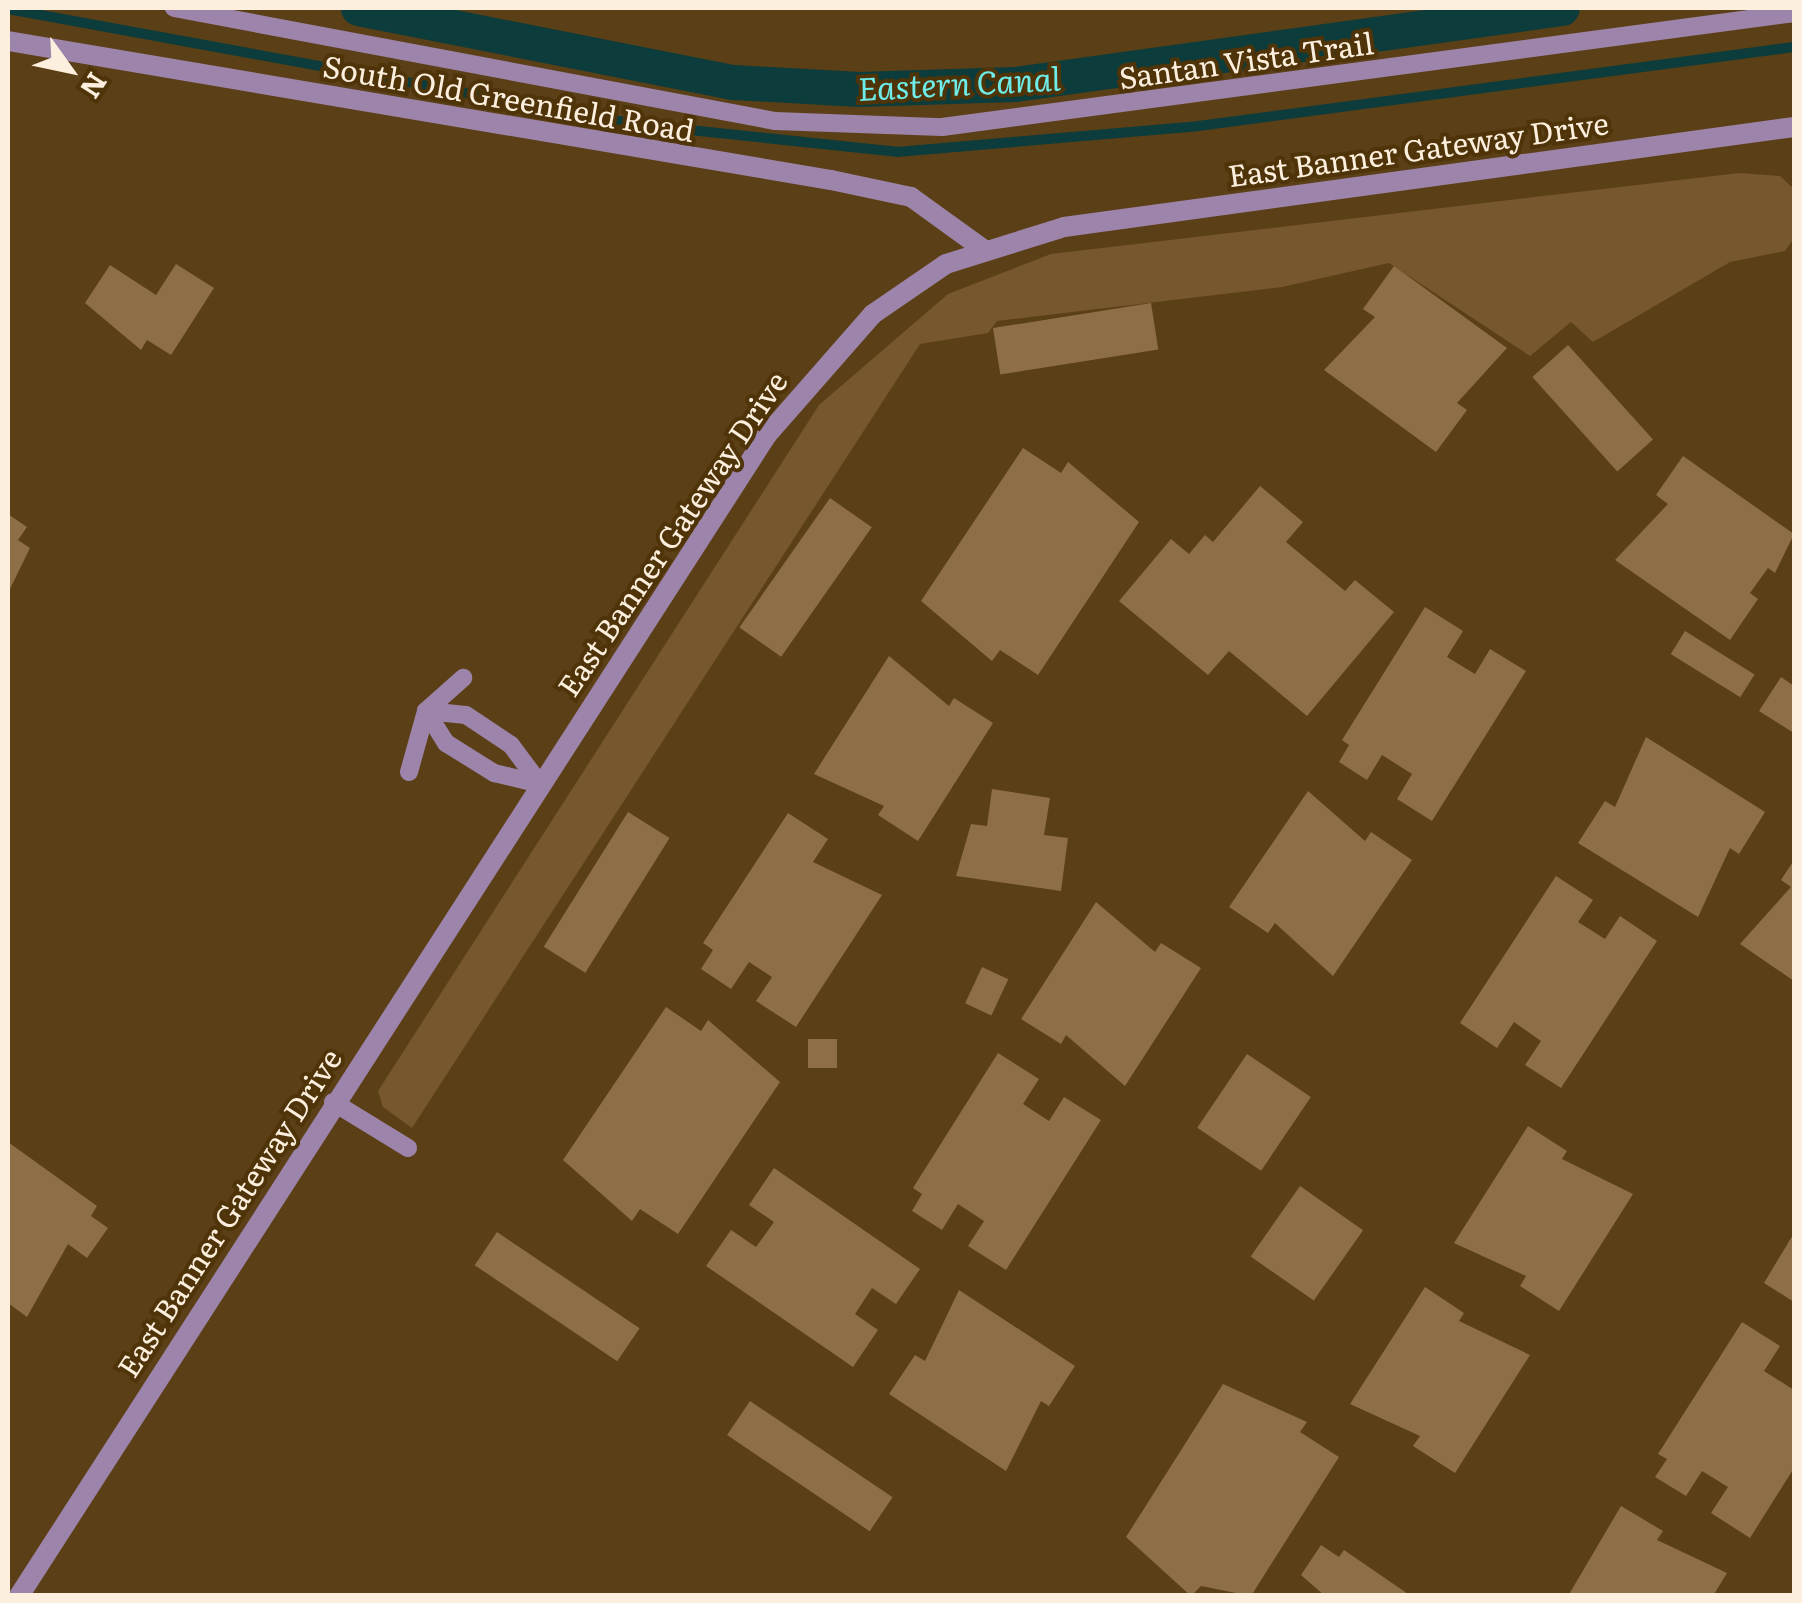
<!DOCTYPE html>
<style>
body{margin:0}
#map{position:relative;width:1802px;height:1603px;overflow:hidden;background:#5b3f16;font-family:Literata,serif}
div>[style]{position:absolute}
.green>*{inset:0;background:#77572d}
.stream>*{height:10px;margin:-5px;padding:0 5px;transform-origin:5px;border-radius:5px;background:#0c3c3b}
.canal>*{height:35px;margin:-17.5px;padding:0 17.5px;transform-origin:17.5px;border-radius:17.5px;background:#0c3c3b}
.building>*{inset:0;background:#8d6e47;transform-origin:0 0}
.service>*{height:18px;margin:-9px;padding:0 9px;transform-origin:9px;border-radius:9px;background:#9d84ab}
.minor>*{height:20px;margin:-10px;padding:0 10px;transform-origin:10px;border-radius:10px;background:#9d84ab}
span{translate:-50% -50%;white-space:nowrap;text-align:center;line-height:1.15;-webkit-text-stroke:8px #4f3409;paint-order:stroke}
.street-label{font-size:30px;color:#fdefde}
.water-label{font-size:32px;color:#6eece9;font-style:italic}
.frame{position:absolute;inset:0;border:10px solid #fdefde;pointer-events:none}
.north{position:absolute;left:20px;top:20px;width:100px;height:100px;-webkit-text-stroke:8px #4f3409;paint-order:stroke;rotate:123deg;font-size:28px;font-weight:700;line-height:40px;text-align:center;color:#fdefde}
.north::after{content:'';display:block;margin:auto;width:35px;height:45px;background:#fdefde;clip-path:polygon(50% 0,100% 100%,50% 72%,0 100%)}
</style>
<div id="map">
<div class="green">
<div style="clip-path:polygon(1739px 173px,1780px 176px,1794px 189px,1794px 238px,1785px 251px,1730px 262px,1593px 342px,1571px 322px,1530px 356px,1389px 263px,1282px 287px,997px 321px,988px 333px,920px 344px,412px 1128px,383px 1107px,378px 1091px,819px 405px,948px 294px,1051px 254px)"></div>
</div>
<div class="stream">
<div style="left:8px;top:9px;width:645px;rotate:10.37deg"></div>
<div style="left:642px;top:125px;width:256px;rotate:6deg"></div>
<div style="left:897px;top:152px;width:302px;rotate:-4.9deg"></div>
<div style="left:1198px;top:126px;width:601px;rotate:-7.55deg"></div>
</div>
<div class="canal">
<div style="left:358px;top:8px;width:382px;rotate:11.2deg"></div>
<div style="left:733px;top:82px;width:126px;rotate:3.2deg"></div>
<div style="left:859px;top:89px;width:156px;rotate:-1.8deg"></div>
<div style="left:1015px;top:84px;width:552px;rotate:-7.91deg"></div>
</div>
<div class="building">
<div style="clip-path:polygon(176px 264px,214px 288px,171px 355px,147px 340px,141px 350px,85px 303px,110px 265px,156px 295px)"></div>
<div style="clip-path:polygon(1394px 266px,1507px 348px,1457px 403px,1467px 410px,1436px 452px,1324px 370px,1375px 317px,1363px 309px)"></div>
<div style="left:1151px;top:303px;width:47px;height:160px;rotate:81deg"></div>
<div style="left:1568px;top:345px;width:127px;height:48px;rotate:48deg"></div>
<div style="clip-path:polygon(1023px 448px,1061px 473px,1068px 462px,1139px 522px,1038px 675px,1000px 650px,992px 661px,921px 601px)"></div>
<div style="clip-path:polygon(1683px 456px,1794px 534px,1775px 573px,1768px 568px,1750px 593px,1758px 599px,1730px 640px,1615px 560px,1668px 504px,1656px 495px)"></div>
<div style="clip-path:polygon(1260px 486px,1303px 522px,1286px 542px,1345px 591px,1355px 580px,1394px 612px,1307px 716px,1229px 651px,1208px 675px,1119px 601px,1171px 539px,1189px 554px,1205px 535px,1213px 542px)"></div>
<div style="left:830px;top:498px;width:51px;height:158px;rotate:35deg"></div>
<div style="clip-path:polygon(8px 514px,27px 527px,18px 540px,30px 548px,8px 593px)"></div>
<div style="clip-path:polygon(1425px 607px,1463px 631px,1447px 657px,1475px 674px,1490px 649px,1526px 671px,1432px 821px,1397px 799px,1412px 774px,1382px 755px,1367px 780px,1339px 762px,1349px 745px,1342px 740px)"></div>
<div style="left:1685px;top:631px;width:82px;height:27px;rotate:32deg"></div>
<div style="clip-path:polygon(889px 656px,949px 706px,954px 698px,993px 723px,918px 841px,878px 815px,884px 806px,814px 774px)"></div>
<div style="clip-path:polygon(1781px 677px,1794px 686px,1794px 733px,1759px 711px)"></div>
<div style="clip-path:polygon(1646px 737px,1765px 812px,1739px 854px,1730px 848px,1698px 917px,1578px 843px,1605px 801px,1615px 807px)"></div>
<div style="clip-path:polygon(992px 789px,1050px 798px,1044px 835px,1068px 838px,1061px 891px,956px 876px,971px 824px,987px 826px)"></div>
<div style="clip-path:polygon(1308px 791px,1365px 841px,1371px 832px,1412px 860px,1333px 976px,1275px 923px,1268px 933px,1229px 907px)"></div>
<div style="left:628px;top:812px;width:49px;height:159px;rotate:32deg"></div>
<div style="clip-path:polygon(788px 813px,828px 839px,813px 862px,882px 895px,796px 1027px,756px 1001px,772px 977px,749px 962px,731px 989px,701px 969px,713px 950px,703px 943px)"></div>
<div style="clip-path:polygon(1794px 860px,1794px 981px,1740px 944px,1791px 887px,1781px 880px)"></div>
<div style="clip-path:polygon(1556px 876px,1593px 900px,1578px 922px,1605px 939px,1620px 916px,1657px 941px,1561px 1088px,1525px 1065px,1541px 1041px,1514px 1022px,1497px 1048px,1460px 1023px)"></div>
<div style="clip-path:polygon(1096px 902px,1155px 952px,1161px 943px,1201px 968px,1125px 1086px,1066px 1035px,1061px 1044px,1021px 1019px)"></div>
<div style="left:982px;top:967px;width:29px;height:40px;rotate:25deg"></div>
<div style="clip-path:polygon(666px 1007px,701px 1031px,708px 1020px,780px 1082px,678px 1234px,640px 1209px,632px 1221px,563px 1160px)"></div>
<div style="left:808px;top:1039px;width:29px;height:29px"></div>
<div style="clip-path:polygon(998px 1053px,1039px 1079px,1023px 1104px,1049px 1121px,1064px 1097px,1101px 1120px,1006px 1270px,968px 1246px,984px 1221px,958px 1204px,942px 1230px,912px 1211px,922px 1194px,913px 1188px)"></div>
<div style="left:1247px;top:1054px;width:77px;height:89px;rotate:34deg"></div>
<div style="clip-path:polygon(1528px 1126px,1567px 1151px,1562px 1159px,1633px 1194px,1559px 1311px,1520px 1286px,1526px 1276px,1454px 1243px)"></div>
<div style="clip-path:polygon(8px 1142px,97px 1206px,91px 1216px,108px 1228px,87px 1258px,68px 1244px,27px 1317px,8px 1303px)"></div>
<div style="clip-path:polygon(774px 1168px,920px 1269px,896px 1304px,872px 1288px,855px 1314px,878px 1330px,853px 1367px,706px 1266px,731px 1230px,756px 1247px,774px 1222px,749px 1205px)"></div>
<div style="left:1300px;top:1186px;width:77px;height:86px;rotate:35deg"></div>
<div style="left:497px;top:1232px;width:172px;height:40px;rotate:34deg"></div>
<div style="clip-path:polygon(1794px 1233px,1794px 1302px,1764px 1283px)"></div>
<div style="clip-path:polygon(1425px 1287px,1464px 1313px,1459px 1321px,1530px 1355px,1455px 1473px,1413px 1446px,1420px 1436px,1350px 1404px)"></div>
<div style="clip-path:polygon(959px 1290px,1075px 1366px,1049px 1406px,1041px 1401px,1006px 1471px,889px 1394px,915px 1355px,925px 1361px)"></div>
<div style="clip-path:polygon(1742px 1322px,1780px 1346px,1764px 1371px,1794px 1390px,1794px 1468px,1750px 1538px,1711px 1513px,1728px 1487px,1702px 1471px,1686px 1496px,1655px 1477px,1667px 1459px,1658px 1454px)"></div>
<div style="clip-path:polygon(1223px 1384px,1307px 1422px,1300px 1432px,1339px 1457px,1251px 1596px,1201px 1586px,1191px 1596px,1126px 1537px)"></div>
<div style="left:750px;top:1401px;width:172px;height:41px;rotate:34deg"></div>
<div style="clip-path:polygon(1621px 1506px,1663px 1531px,1657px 1540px,1727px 1573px,1713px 1596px,1568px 1596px)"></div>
<div style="clip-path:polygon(1321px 1545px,1339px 1557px,1344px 1550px,1411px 1596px,1325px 1596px,1301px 1575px)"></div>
</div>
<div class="service">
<div style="left:174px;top:8px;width:612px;rotate:10.65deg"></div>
<div style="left:775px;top:121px;width:167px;rotate:2.1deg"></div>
<div style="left:942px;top:127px;width:860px;rotate:-7.62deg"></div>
<div style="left:426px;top:711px;width:40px;rotate:5.7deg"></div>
<div style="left:466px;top:715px;width:54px;rotate:33.7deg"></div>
<div style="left:511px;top:745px;width:49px;rotate:53.4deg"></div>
<div style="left:426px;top:711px;width:38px;rotate:58deg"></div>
<div style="left:446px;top:743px;width:57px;rotate:32deg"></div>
<div style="left:494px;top:773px;width:47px;rotate:13.4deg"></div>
<div style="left:409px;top:772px;width:63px;rotate:-74.4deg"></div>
<div style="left:426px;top:711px;width:50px;rotate:-41.7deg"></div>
<div style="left:333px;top:1102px;width:88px;rotate:31.5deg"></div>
</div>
<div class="minor">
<div style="left:8px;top:41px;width:835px;rotate:9.59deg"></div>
<div style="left:831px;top:180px;width:82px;rotate:12deg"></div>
<div style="left:911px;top:197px;width:89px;rotate:35.8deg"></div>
<div style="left:19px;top:1596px;width:1381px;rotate:-57.21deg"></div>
<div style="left:767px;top:435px;width:161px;rotate:-48.8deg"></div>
<div style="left:873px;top:314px;width:88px;rotate:-34.4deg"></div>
<div style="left:946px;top:264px;width:124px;rotate:-17.4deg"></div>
<div style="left:1064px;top:227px;width:737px;rotate:-7.8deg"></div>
</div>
<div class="street-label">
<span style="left:1246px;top:59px;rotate:-8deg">Santan Vista Trail</span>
<span style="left:509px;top:97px;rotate:10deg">South Old Greenfield Road</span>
<span style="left:1418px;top:148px;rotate:-8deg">East Banner Gateway Drive</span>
<span style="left:671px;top:533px;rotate:-56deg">East Banner Gateway Drive</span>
<span style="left:228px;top:1212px;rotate:-57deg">East Banner Gateway Drive</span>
</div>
<div class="water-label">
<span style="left:959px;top:82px;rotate:-3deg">Eastern Canal</span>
</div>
<div class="frame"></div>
<div class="north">N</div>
</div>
